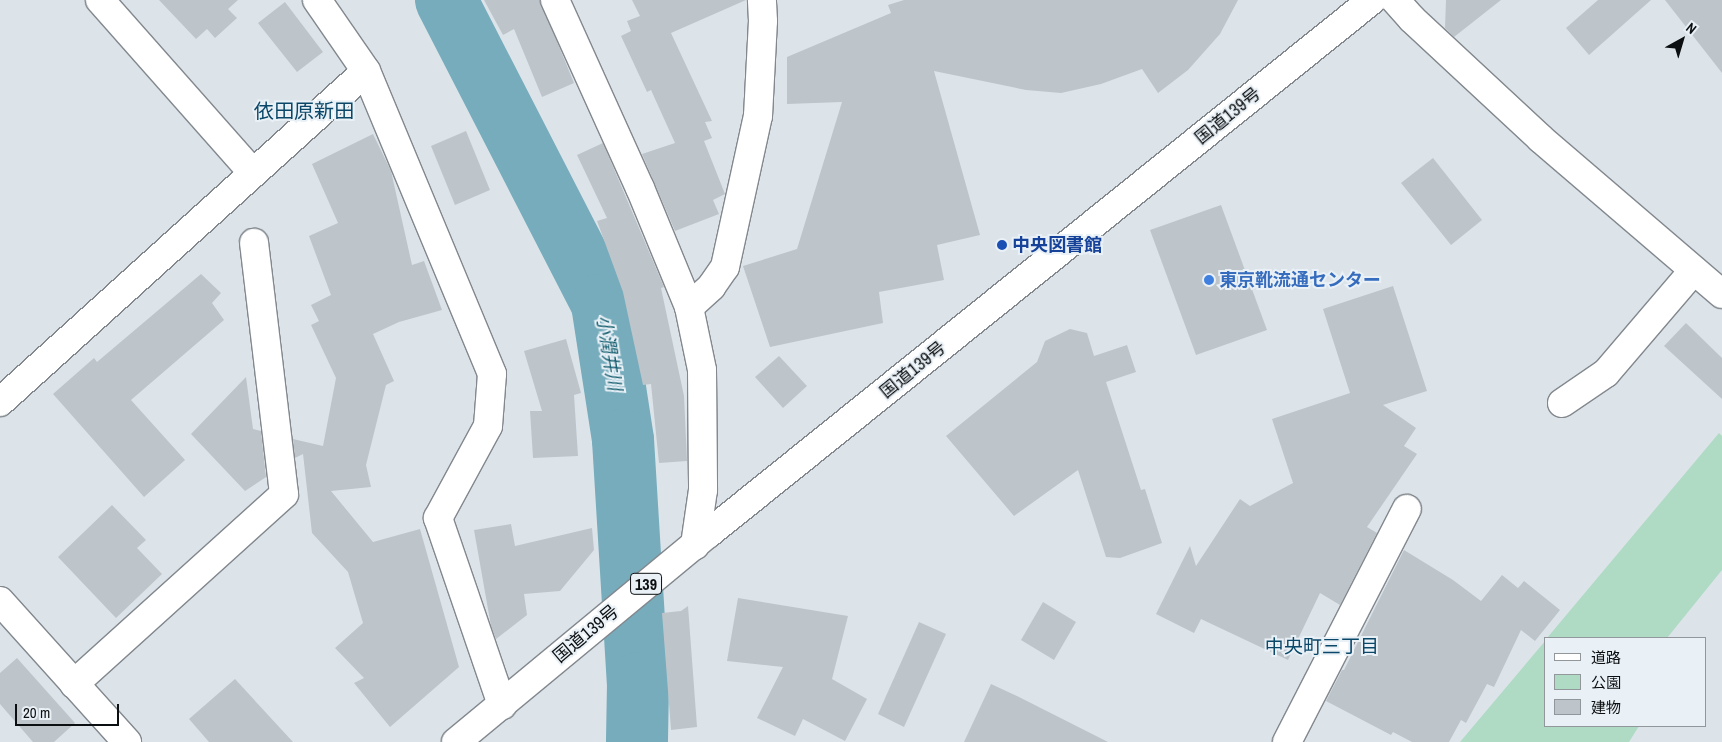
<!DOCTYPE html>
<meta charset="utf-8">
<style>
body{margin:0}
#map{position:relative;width:1722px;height:742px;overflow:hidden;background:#dce4ea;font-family:"Archivo Narrow","Noto Sans JP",sans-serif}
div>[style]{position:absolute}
.green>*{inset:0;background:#afdac3}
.river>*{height:62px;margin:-31px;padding:0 31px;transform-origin:31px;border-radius:31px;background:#76acbc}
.building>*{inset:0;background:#bdc5cb}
.roads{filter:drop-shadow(1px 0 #82888e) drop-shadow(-1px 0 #82888e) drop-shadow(0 1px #82888e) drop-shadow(0 -1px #82888e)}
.minor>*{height:28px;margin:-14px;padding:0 14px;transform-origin:14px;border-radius:14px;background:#fff}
.highway>*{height:28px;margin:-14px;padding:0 14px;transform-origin:14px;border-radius:14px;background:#fff}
.dots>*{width:14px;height:14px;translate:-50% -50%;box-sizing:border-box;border:2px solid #e9f1f7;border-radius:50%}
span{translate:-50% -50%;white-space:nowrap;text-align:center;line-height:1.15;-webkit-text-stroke:4px #e9f1f7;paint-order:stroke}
.shield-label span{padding:1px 4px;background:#e9f1f7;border:1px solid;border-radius:4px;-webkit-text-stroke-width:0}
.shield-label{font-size:16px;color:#0c0f11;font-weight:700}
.street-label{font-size:18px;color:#0c0f11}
.transit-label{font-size:18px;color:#164399;font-weight:700}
.left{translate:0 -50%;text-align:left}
.shop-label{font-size:18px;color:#366cbe;font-weight:700}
.water-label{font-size:19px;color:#155e6f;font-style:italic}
.neighbourhood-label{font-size:19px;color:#0a4768}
.quarter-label{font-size:20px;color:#0a4768}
.legend{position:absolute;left:1544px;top:637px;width:162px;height:90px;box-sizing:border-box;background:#e9f1f7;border:1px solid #91979b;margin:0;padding:6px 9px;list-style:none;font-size:15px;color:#0c0f11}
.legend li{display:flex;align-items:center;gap:10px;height:25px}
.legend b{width:25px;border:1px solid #91979b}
.north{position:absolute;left:1657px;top:15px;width:50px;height:50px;-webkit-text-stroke:4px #e9f1f7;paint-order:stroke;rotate:39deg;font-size:14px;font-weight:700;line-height:20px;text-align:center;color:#0c0f11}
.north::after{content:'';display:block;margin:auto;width:18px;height:22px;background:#0c0f11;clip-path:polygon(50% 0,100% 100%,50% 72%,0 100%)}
.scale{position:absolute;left:15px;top:704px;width:104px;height:22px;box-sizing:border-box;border:2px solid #0c0f11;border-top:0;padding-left:6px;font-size:15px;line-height:18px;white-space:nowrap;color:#0c0f11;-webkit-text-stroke:4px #e9f1f7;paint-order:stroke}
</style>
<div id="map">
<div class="green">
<div style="clip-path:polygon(1719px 433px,1722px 436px,1722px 570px,1667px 638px,1547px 638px)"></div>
<div style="clip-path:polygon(1546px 640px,1546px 726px,1639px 726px,1629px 742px,1460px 742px)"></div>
</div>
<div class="river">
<div style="left:446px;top:0;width:342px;rotate:62.8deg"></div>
<div style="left:602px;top:304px;width:138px;rotate:81.2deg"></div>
<div style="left:623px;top:440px;width:243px;rotate:86.5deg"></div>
<div style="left:638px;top:683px;width:59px;rotate:91deg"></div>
</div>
<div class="building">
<div style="clip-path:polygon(159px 0,238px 0,228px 9px,237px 18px,215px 38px,207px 29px,196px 39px)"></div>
<div style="clip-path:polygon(484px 0,540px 0,574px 83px,542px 97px,514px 29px,503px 35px)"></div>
<div style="clip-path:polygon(632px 0,746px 0,671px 33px,712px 121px,705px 122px,712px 138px,704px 141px,725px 194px,713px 200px,719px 214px,675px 231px,642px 154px,675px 143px,651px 90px,647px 92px,621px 36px,631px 31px,627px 21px,640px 16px)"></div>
<div style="clip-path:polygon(904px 0,1238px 0,1220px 34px,1188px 70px,1158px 93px,1142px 69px,1101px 84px,1061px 93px,1026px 90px,934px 71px,980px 235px,937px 245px,944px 280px,879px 292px,883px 323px,770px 347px,743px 266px,797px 249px,842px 102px,787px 104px,787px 57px,891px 13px,888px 5px)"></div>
<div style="clip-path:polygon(1446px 0,1501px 0,1454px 37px,1445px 28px)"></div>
<div style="clip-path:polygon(1598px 0,1651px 0,1589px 55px,1566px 28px)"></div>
<div style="clip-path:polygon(1665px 0,1722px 0,1722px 73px)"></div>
<div style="clip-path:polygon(285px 2px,323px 52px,297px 72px,258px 23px)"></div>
<div style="clip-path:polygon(466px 131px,490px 190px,455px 205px,431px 146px)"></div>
<div style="clip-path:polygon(373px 134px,391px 171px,412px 265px,424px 261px,442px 310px,399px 322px,373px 334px,394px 381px,386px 385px,366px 465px,371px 487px,331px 491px,373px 542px,420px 529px,459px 667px,390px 727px,354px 683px,364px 678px,335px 648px,363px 623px,348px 572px,312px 533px,303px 454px,295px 458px,293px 439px,323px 446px,336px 378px,311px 325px,319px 321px,311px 305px,331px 295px,309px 236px,338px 223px,312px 164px)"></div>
<div style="clip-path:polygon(603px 143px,664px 287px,661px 288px,684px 396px,687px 461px,659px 463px,651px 384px,643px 385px,623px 292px,597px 221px,607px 218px,577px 155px)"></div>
<div style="clip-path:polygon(1433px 158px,1482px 220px,1451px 245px,1401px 183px)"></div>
<div style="clip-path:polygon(1221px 205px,1267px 330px,1196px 355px,1150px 230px)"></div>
<div style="clip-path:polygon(201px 274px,221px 293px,212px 303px,224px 320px,131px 400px,185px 460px,144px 497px,53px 394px,94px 358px,97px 362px)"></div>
<div style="clip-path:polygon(1393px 286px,1427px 391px,1383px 405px,1416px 428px,1404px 446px,1417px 454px,1367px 527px,1377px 533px,1340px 605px,1320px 593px,1288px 660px,1201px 619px,1194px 633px,1156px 614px,1190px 546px,1196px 566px,1240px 499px,1250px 506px,1293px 483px,1272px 419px,1350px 393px,1323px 309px)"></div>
<div style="clip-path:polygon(1686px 323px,1722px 358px,1722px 399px,1664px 346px)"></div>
<div style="clip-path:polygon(1070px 329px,1087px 333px,1094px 356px,1127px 345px,1136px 372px,1106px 382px,1141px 490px,1145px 489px,1162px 543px,1120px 558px,1106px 557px,1078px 470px,1014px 516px,946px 436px,1037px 362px,1045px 341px)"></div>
<div style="clip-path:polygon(566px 339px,581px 393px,574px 395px,578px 456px,533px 458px,530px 411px,542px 411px,524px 351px)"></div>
<div style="clip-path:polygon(779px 356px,807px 386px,783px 408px,755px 377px)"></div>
<div style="clip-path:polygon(246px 377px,253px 429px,261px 431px,266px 477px,245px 491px,191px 434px)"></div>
<div style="clip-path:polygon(112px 505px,146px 540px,137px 548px,162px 574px,116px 618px,58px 557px)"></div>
<div style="clip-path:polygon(511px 524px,515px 546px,592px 528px,594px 550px,560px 591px,524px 594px,527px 615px,496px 639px,491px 626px,474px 530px)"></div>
<div style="clip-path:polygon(1404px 550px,1453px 580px,1481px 601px,1502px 575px,1518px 588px,1524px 581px,1560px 610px,1535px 641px,1521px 630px,1494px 687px,1487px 684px,1466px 723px,1461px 720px,1449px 742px,1412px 742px,1393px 732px,1391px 735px,1326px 701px,1342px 670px,1344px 670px)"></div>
<div style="clip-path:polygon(738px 598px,848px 616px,832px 679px,867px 699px,845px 741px,803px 719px,795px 736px,757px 718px,783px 667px,727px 661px)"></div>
<div style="clip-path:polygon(1043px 602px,1076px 622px,1054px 660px,1021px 640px)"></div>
<div style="clip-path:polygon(688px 606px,697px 727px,671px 730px,662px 613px,681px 611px)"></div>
<div style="clip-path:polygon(919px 622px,946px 634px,904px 727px,878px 714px)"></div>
<div style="clip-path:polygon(17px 658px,75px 723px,54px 742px,33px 742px,0 704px,0 673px)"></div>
<div style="clip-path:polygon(235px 679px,293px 742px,209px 742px,189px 719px)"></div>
<div style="clip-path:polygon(991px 684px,1019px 697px,1108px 742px,964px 742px)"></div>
</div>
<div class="roads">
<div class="minor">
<div style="left:100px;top:0;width:231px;rotate:48.5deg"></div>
<div style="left:317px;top:0;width:86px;rotate:55.4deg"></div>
<div style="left:366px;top:71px;width:328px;rotate:67.4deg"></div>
<div style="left:492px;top:374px;width:52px;rotate:94.4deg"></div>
<div style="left:488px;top:426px;width:105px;rotate:118.5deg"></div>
<div style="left:438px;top:518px;width:198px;rotate:71.1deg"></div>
<div style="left:555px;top:0;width:206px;rotate:65.7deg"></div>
<div style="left:640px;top:188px;width:129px;rotate:67.6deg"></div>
<div style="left:689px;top:307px;width:64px;rotate:78.3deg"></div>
<div style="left:702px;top:370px;width:120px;rotate:89.5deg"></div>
<div style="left:703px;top:490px;width:56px;rotate:98.3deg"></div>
<div style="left:1395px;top:0;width:25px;rotate:48deg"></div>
<div style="left:1412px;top:19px;width:176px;rotate:42.9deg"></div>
<div style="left:1541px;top:139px;width:238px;rotate:40.6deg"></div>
<div style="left:689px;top:307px;width:30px;rotate:-42deg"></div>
<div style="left:711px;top:287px;width:24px;rotate:-55deg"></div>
<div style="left:725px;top:267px;width:155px;rotate:-77.7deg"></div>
<div style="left:758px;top:116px;width:95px;rotate:-87deg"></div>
<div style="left:763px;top:21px;width:21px;rotate:-93deg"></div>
<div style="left:0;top:402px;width:493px;rotate:-42.1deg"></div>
<div style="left:1562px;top:403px;width:53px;rotate:-34.3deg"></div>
<div style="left:1606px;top:373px;width:135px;rotate:-49.5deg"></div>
<div style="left:0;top:601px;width:190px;rotate:48deg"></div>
<div style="left:74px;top:684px;width:283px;rotate:-42.1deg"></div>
<div style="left:284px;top:494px;width:253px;rotate:-96.8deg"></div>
<div style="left:1287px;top:742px;width:262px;rotate:-62.8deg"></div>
</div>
<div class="highway">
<div style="left:456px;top:742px;width:328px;rotate:-39.6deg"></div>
<div style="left:709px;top:533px;width:851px;rotate:-38.8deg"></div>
</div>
</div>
<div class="dots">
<div style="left:1002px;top:245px;background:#1a4fb4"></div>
<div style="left:1209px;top:280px;background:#3f7fe0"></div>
</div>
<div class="shield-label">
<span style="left:646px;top:584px">139</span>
</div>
<div class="street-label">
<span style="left:1228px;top:116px;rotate:-39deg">国道139号</span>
<span style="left:913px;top:370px;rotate:-39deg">国道139号</span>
<span style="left:586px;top:634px;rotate:-40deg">国道139号</span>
</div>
<div class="transit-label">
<span class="left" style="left:1012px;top:245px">中央図書館</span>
</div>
<div class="shop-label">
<span class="left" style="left:1219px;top:280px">東京靴流通センター</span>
</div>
<div class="water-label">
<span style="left:609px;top:353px;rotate:81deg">小潤井川</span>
</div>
<div class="neighbourhood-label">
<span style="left:1322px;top:647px">中央町三丁目</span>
</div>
<div class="quarter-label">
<span style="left:304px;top:110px">依田原新田</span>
</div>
<ul class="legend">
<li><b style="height:6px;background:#fff"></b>道路</li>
<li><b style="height:14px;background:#afdac3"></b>公園</li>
<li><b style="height:14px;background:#bdc5cb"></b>建物</li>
</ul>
<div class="north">N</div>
<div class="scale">20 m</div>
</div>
